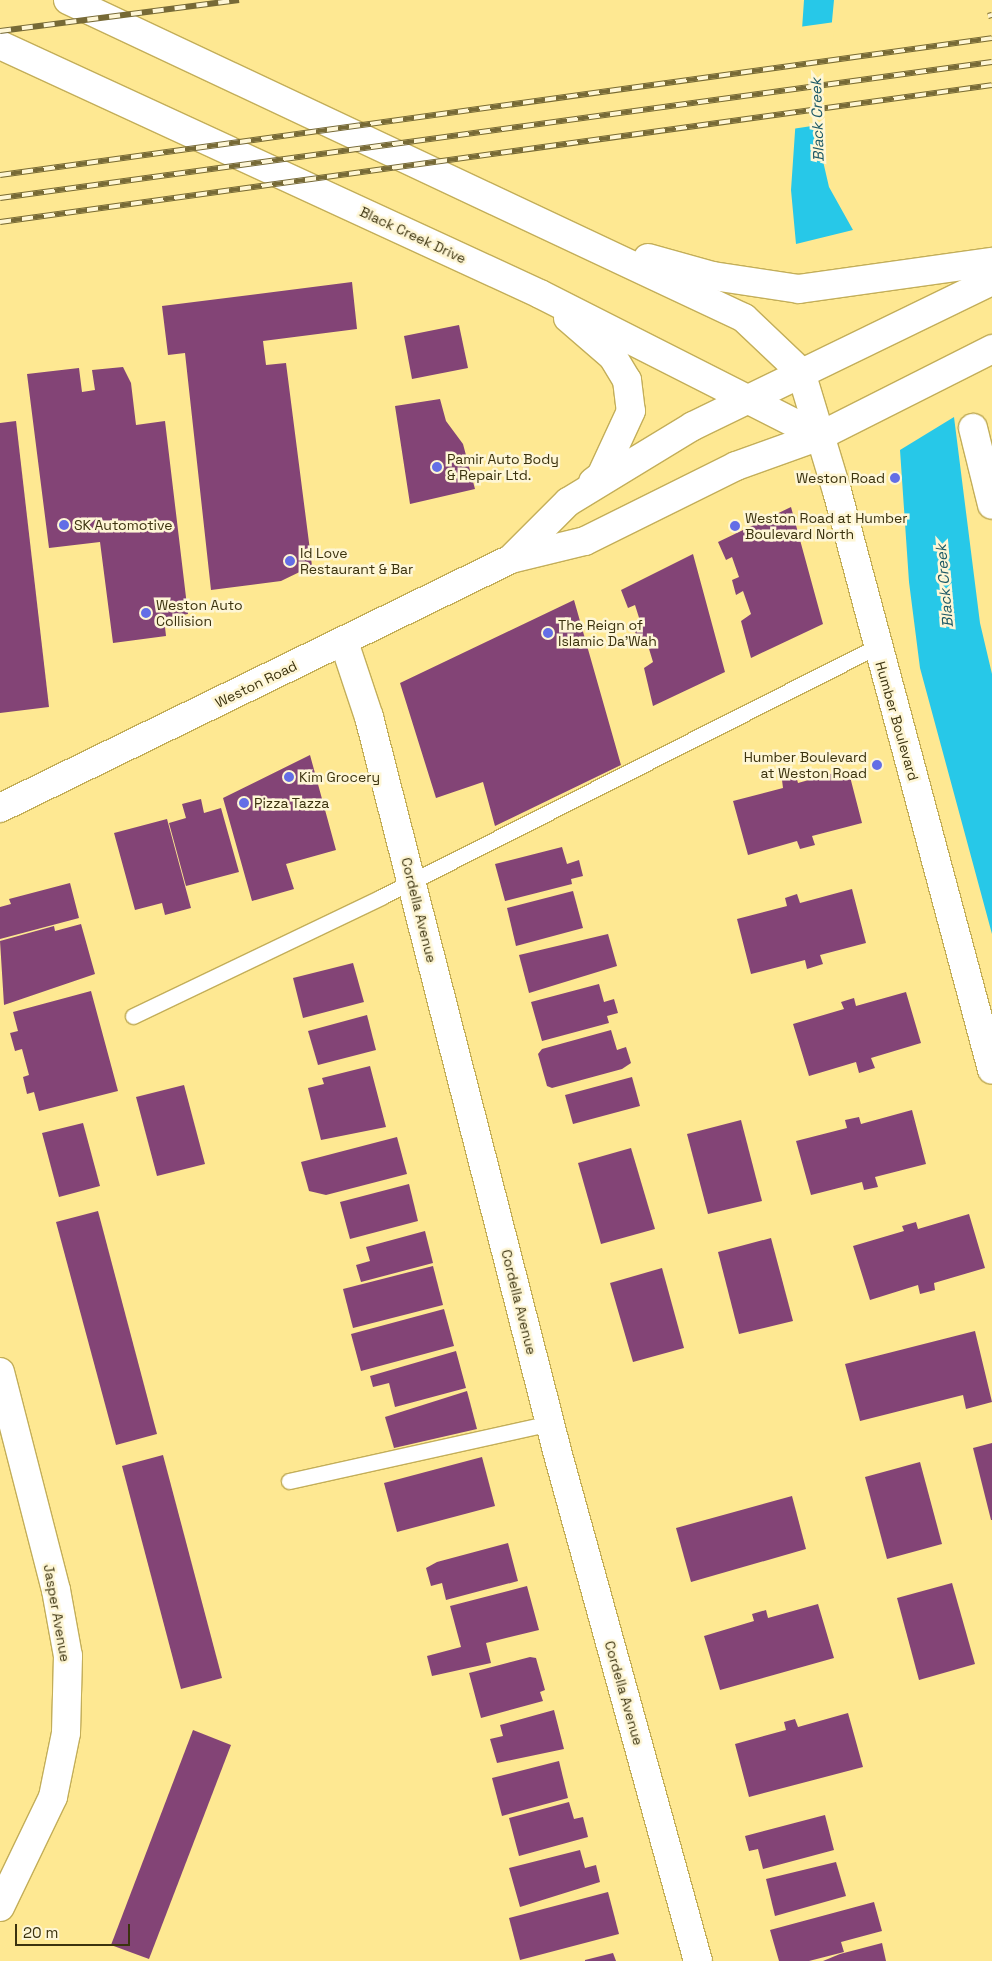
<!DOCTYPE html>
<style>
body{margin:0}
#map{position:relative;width:992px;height:1961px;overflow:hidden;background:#fee892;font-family:"Space Grotesk",sans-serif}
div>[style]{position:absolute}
.water>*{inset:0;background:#27c8e8}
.pier>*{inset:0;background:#fee892}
.building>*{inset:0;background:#834476}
.roads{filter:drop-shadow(1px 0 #c3ae59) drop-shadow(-1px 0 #c3ae59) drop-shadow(0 1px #c3ae59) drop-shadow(0 -1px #c3ae59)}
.lane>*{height:15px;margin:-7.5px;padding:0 7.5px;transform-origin:7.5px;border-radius:7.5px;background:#fff}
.street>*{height:28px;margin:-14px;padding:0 14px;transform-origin:14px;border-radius:14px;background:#fff}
.secondary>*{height:28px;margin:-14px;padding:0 14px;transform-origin:14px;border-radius:14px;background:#fff}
.rail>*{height:5.5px;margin-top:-2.75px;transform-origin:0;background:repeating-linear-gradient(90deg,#fef6d5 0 11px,#776a36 0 22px);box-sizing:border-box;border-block:1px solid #776a36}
.dots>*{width:14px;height:14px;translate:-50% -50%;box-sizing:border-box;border:2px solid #fef6d5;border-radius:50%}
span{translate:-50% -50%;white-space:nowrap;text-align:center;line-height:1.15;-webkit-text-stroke:5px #fef6d5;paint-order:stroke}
.street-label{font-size:14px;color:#3b320e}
.poi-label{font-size:14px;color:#3b320e}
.left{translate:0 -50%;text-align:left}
.right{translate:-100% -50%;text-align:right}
.water-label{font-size:15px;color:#1d5966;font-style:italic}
.scale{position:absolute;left:15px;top:1924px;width:115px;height:22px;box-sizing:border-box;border:2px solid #3b320e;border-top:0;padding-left:6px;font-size:15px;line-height:18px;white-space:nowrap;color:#3b320e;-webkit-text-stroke:4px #fef6d5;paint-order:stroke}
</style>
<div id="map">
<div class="water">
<div style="clip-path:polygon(804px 0,834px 0,820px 148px,829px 187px,853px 230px,796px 244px,791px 190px)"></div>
<div style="clip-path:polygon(954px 417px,980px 623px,992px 674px,992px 934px,920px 668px,909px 582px,900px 450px)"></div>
</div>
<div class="pier">
<div style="clip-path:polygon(835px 22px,825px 124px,792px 129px,799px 27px)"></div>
</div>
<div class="building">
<div style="clip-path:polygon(352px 282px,357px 329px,263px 341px,266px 365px,286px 363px,312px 566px,281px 581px,211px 590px,185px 353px,168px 355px,162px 306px)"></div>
<div style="clip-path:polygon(459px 325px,468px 368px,412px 379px,404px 336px)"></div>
<div style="clip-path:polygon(123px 367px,131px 383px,136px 425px,165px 421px,188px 614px,164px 618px,166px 636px,113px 643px,100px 542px,49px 548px,27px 374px,79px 368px,82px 392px,95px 390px,92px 370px)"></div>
<div style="clip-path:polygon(440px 399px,446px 421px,463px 444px,475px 489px,410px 504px,395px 406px)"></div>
<div style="clip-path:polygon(16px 421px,49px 707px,0 713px,0 423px)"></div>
<div style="clip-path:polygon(791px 507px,823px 624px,751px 658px,741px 621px,751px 614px,743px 591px,736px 595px,732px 580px,739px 577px,732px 557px,726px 560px,718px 542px)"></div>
<div style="clip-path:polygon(693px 554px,725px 672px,653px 706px,644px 668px,653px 662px,646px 639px,638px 643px,634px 627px,641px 624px,635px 605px,628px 608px,621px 590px)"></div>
<div style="clip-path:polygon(574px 600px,621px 765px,495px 826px,483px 782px,436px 798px,400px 683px)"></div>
<div style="clip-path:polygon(310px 755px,336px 850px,286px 864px,294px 889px,252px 901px,223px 798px)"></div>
<div style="clip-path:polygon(848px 769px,862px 823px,812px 836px,815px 845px,800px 849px,797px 841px,748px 855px,733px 801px,783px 788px,782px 780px,796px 776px,798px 783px)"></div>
<div style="clip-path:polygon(201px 799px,204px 813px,221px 808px,239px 872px,186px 886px,169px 823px,186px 818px,182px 804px)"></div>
<div style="clip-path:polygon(167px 819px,191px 908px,165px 915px,162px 903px,135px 910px,114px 833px)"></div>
<div style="clip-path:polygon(562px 847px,567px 864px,579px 860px,583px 876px,571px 879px,572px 884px,505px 901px,495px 864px)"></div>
<div style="clip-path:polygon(70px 883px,79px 918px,0 939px,0 907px,11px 904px,9px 899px)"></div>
<div style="clip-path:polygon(852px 889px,866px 943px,820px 955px,823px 964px,807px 969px,805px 960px,751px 974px,737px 919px,787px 906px,785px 898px,797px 894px,800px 903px)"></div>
<div style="clip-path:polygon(573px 891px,583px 928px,516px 946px,507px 908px)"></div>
<div style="clip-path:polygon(81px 924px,95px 974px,4px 1005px,0 941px,54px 926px,55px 931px)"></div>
<div style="clip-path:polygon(608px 934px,617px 966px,529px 993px,519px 955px)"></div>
<div style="clip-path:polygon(353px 963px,364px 1002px,303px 1018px,293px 978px)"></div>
<div style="clip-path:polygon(599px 984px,604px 1002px,614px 999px,618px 1013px,607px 1016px,609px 1023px,542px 1041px,531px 1002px)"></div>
<div style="clip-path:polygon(91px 991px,118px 1091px,39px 1111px,34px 1092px,27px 1094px,23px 1077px,29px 1075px,22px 1049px,15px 1051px,10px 1033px,18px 1031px,13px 1012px)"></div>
<div style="clip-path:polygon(906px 992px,921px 1043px,871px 1058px,875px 1068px,859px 1073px,856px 1062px,809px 1076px,793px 1024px,844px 1009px,841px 1002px,854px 998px,856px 1006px)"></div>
<div style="clip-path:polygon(367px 1015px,376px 1050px,318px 1065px,308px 1031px)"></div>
<div style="clip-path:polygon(611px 1030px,617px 1050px,626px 1047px,631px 1063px,622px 1069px,552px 1088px,547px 1086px,538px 1054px,542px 1049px)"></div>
<div style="clip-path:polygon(370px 1066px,386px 1127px,321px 1140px,308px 1088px,324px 1084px,322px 1078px)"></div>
<div style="clip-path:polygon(632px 1077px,640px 1106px,573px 1124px,565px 1095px)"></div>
<div style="clip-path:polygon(184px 1085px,205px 1164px,157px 1176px,136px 1097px)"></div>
<div style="clip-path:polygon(912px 1110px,926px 1164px,875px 1177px,878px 1187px,864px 1190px,862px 1182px,811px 1195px,796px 1141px,847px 1128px,845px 1120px,859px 1117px,861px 1124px)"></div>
<div style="clip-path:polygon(741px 1120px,762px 1201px,708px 1214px,687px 1134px)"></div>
<div style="clip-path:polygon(83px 1123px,100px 1186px,59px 1197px,42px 1133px)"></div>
<div style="clip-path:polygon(397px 1137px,407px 1174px,326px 1195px,309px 1191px,301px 1162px)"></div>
<div style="clip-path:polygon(631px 1148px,655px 1229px,601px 1244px,578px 1163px)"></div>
<div style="clip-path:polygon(409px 1184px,418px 1221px,350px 1239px,340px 1202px)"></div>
<div style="clip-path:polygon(98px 1211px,157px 1434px,116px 1445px,56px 1222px)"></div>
<div style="clip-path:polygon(969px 1214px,985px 1268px,934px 1283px,935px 1290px,920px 1294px,918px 1285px,870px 1300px,853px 1246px,904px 1231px,902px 1226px,916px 1222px,918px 1229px)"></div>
<div style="clip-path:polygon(425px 1231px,433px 1263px,361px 1282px,356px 1265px,370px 1261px,366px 1247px)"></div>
<div style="clip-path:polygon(771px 1238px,793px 1321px,739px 1334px,718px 1252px)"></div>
<div style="clip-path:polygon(433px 1266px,443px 1305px,353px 1328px,343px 1289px)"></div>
<div style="clip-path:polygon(662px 1268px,684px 1348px,633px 1362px,610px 1283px)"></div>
<div style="clip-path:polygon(444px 1309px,454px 1346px,361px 1371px,351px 1334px)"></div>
<div style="clip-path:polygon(975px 1331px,992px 1402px,966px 1409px,963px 1395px,860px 1421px,845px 1364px)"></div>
<div style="clip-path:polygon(456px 1351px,466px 1388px,395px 1407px,389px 1383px,373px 1387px,370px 1376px)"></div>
<div style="clip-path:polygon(467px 1391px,477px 1429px,394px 1448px,385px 1417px)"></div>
<div style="clip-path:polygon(992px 1443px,992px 1520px,991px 1520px,973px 1448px)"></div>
<div style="clip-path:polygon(163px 1455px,222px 1678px,181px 1689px,122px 1466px)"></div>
<div style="clip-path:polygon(482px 1457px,495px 1506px,397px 1532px,384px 1483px)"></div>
<div style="clip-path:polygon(920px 1462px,942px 1544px,887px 1559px,865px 1477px)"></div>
<div style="clip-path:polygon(792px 1496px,806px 1549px,691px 1582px,676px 1528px)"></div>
<div style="clip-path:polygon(508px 1543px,518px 1581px,446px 1600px,442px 1583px,431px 1586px,426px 1568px,437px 1562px)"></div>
<div style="clip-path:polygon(952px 1583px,975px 1664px,919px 1680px,897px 1598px)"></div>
<div style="clip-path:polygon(527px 1586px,539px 1630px,486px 1643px,491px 1663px,432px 1676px,427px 1656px,461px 1647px,450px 1606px)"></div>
<div style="clip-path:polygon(818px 1604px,834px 1658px,720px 1690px,704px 1636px,754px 1621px,752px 1614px,766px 1610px,768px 1618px)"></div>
<div style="clip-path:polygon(530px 1657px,536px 1658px,545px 1690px,540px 1692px,543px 1701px,481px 1718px,469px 1673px)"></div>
<div style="clip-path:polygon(554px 1710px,564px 1749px,497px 1763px,490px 1739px,503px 1736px,500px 1725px)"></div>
<div style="clip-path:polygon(848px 1713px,863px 1767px,749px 1797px,735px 1744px,786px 1730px,784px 1722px,795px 1719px,798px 1727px)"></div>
<div style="clip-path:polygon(193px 1730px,231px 1745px,149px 1959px,111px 1945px)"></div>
<div style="clip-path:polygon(559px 1761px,568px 1798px,502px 1816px,492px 1778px)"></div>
<div style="clip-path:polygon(569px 1802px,574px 1819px,583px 1817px,588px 1837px,519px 1856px,509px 1818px)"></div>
<div style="clip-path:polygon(825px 1815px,834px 1850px,763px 1869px,758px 1849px,749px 1851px,745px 1836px)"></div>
<div style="clip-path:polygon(580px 1850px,585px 1868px,596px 1865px,600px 1882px,520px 1907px,509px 1868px)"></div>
<div style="clip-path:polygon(836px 1862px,846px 1896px,775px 1916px,766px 1879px)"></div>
<div style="clip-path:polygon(608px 1892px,619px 1934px,520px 1960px,509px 1918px)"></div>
<div style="clip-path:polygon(874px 1902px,882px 1931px,841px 1942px,844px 1952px,809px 1961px,779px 1961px,770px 1930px)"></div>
<div style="clip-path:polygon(882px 1943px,886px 1961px,823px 1961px,840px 1954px)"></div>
<div style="clip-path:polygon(613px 1953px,616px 1961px,585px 1961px,585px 1960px)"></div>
</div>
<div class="roads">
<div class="lane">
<div style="left:133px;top:1016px;width:275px;rotate:-25.6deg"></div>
<div style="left:381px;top:897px;width:555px;rotate:-26.8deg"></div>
<div style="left:289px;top:1481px;width:267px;rotate:-12.5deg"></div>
</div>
<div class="street">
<div style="left:973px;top:428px;width:79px;rotate:76.1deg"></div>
<div style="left:344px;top:642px;width:79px;rotate:71.6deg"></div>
<div style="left:369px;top:717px;width:758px;rotate:75.63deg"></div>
<div style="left:557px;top:1451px;width:529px;rotate:74.55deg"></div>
<div style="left:0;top:1372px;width:225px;rotate:75.6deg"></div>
<div style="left:56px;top:1590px;width:67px;rotate:79.7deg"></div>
<div style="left:68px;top:1656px;width:77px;rotate:91.5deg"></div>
<div style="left:66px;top:1733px;width:65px;rotate:101.5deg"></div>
<div style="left:53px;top:1797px;width:122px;rotate:115.7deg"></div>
</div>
<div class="secondary">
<div style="left:68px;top:0;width:747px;rotate:25.19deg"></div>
<div style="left:744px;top:318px;width:79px;rotate:43.5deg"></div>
<div style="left:801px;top:372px;width:124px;rotate:73.2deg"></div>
<div style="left:837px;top:491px;width:599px;rotate:75.01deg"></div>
<div style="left:0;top:45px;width:595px;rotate:24.75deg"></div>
<div style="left:540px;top:294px;width:314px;rotate:26.9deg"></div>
<div style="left:648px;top:258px;width:67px;rotate:15.5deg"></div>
<div style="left:713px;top:276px;width:87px;rotate:8.6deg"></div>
<div style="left:799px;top:289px;width:195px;rotate:-8deg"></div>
<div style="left:568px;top:318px;width:60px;rotate:40.9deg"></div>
<div style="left:613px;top:357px;width:27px;rotate:59deg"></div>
<div style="left:627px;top:380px;width:31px;rotate:83deg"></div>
<div style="left:631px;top:411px;width:72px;rotate:114.8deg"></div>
<div style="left:601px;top:476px;width:10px;rotate:143deg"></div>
<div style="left:511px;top:559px;width:81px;rotate:-45deg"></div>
<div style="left:568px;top:502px;width:146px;rotate:-31.3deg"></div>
<div style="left:693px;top:426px;width:332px;rotate:-25.9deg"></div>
<div style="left:0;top:808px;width:568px;rotate:-25.98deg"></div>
<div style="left:511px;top:559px;width:76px;rotate:-13.7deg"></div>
<div style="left:585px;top:541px;width:169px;rotate:-26.4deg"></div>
<div style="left:736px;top:466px;width:89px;rotate:-19.7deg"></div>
<div style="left:820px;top:436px;width:193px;rotate:-26.8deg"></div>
</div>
</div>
<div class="rail">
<div style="left:988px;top:16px;width:4px;rotate:-14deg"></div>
<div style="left:0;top:31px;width:241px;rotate:-7.4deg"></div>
<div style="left:0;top:175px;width:1001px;rotate:-7.86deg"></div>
<div style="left:0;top:198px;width:1001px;rotate:-7.81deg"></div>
<div style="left:0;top:222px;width:1001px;rotate:-7.86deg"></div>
</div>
<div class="dots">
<div style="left:437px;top:467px;background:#636ee6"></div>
<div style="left:895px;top:478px;background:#636ee6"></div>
<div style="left:64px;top:525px;background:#636ee6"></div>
<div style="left:735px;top:526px;background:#636ee6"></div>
<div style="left:290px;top:561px;background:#636ee6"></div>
<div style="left:146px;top:613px;background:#636ee6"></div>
<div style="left:548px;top:633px;background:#636ee6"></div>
<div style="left:877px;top:765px;background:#636ee6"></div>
<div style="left:289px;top:777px;background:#636ee6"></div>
<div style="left:244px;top:803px;background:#636ee6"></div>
</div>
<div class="street-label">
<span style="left:413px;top:235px;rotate:25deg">Black Creek Drive</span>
<span style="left:256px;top:684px;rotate:-26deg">Weston Road</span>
<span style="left:897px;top:721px;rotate:74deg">Humber Boulevard</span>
<span style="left:419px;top:910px;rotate:76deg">Cordella Avenue</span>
<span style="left:519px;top:1302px;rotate:76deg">Cordella Avenue</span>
<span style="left:57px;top:1613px;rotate:80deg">Jasper Avenue</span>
<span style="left:624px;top:1693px;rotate:74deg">Cordella Avenue</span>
</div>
<div class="poi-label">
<span class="left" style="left:447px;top:467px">Pamir Auto Body<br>&amp; Repair Ltd.</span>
<span class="right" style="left:885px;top:478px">Weston Road</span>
<span class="left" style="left:745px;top:526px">Weston Road at Humber<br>Boulevard North</span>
<span class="left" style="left:74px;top:525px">SK Automotive</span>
<span class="left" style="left:300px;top:561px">Id Love<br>Restaurant &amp; Bar</span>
<span class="left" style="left:156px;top:613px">Weston Auto<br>Collision</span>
<span class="left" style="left:558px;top:633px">The Reign of<br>Islamic Da'Wah</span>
<span class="right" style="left:867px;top:765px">Humber Boulevard<br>at Weston Road</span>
<span class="left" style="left:299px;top:777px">Kim Grocery</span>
<span class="left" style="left:254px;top:803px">Pizza Tazza</span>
</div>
<div class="water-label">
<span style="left:817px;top:120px;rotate:-92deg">Black Creek</span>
<span style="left:944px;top:586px;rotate:-95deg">Black Creek</span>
</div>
<div class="scale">20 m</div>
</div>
